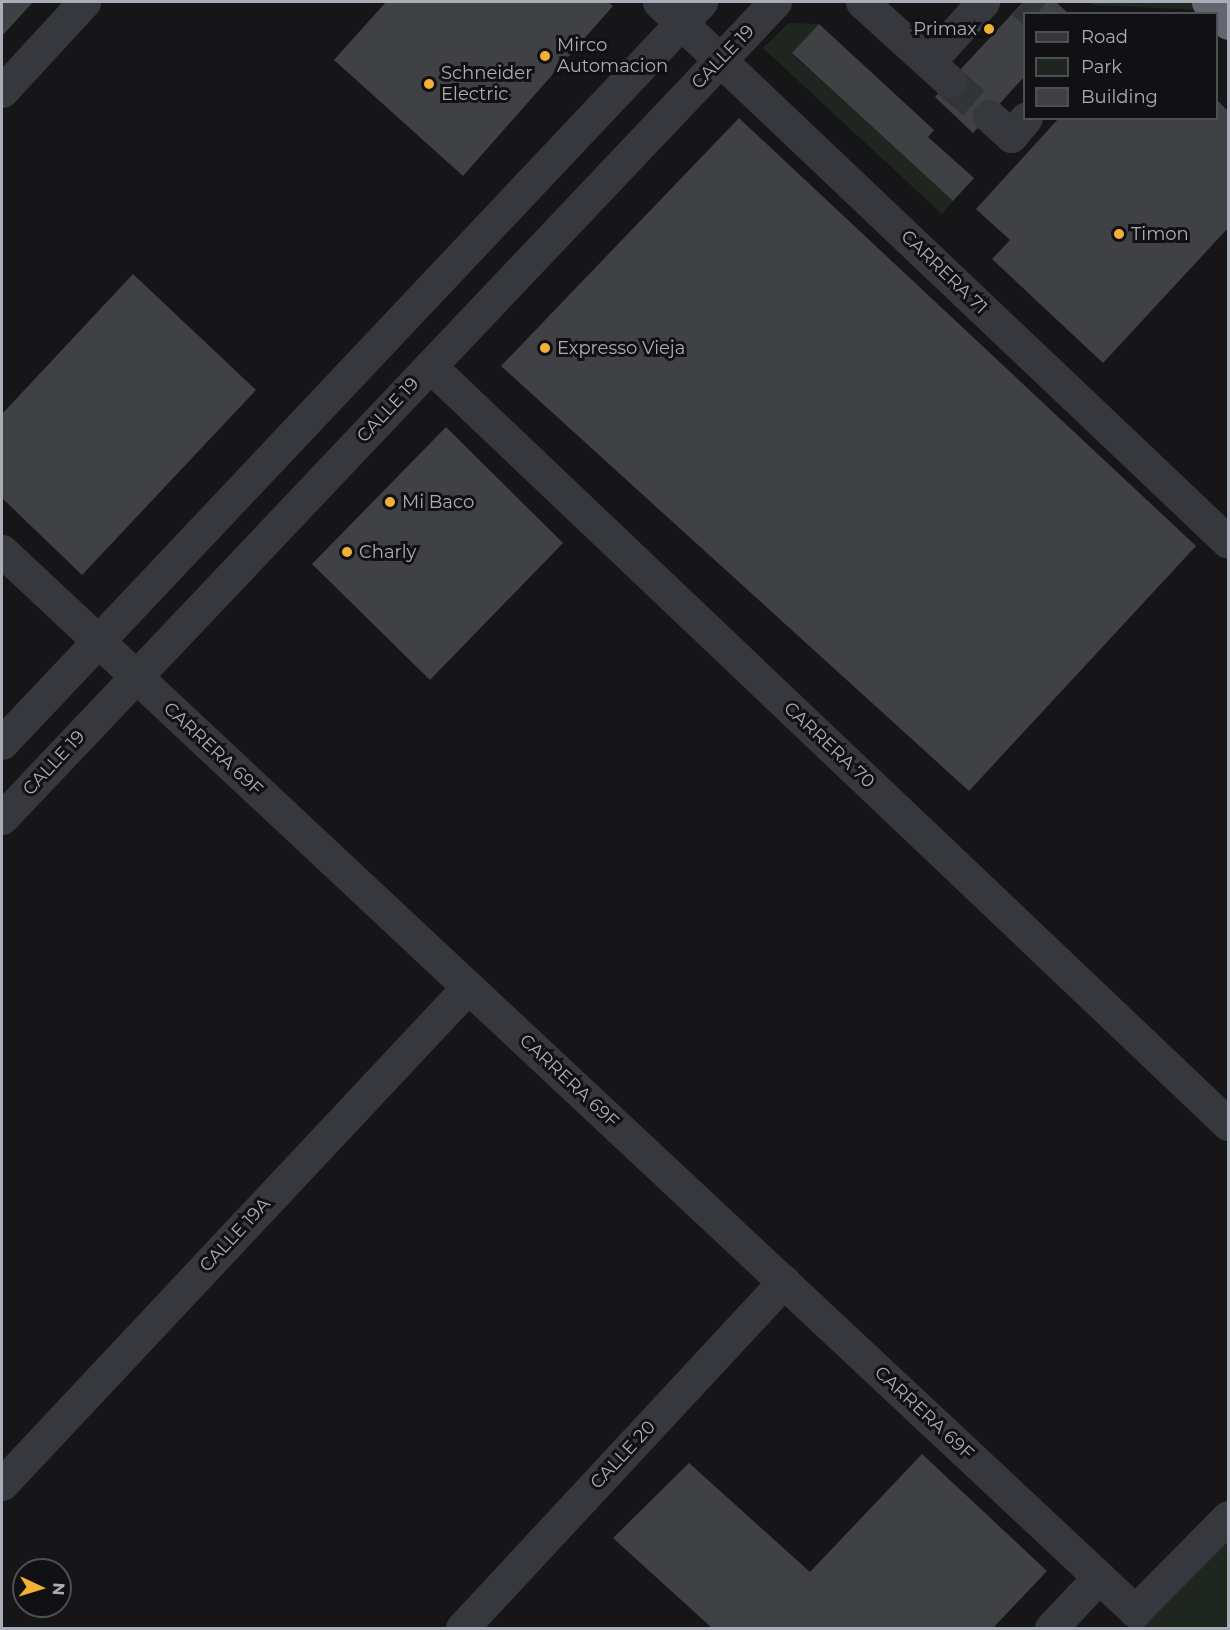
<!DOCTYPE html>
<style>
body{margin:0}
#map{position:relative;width:1230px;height:1630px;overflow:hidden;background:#161618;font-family:Montserrat,sans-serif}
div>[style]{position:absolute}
.green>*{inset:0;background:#1e261f}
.building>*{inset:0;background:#404145}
.minor-tunnel>*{height:33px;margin-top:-16.5px;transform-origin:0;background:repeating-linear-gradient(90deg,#333438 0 33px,transparent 0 49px)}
.minor>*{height:33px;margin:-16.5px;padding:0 16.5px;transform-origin:16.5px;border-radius:16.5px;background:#37383d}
.highway>*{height:33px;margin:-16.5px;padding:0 16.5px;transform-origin:16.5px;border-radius:16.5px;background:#63666e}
.dots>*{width:16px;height:16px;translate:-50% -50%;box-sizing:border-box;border:3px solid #111113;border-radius:50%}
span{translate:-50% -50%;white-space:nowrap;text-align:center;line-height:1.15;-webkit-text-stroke:6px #111113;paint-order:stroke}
.poi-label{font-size:18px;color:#a8adb8}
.right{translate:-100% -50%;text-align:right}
.left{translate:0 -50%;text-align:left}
.street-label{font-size:18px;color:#a8adb8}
.frame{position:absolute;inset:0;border:3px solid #a8adb8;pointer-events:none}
.legend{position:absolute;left:1023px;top:12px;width:195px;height:108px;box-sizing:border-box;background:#111113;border:2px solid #4d4f55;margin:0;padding:8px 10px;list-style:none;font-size:18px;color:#a8adb8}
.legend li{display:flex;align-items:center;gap:12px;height:30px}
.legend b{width:30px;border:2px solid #4d4f55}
.north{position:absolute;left:12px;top:1558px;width:60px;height:60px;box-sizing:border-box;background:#111113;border:2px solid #4d4f55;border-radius:50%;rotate:94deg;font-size:16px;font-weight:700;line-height:24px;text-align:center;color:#a8adb8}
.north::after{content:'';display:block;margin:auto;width:21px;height:27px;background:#f2b134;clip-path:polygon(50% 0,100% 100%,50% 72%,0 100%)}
</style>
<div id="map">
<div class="green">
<div style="clip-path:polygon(1089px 2px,1192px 2px,1200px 10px,1092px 5px)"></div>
<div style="clip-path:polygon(789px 23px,819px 24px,792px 54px,953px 201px,942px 214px,763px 48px)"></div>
<div style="clip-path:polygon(1228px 1538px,1228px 1628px,1139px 1628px)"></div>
</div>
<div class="building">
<div style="clip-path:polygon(2px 2px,33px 2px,2px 36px)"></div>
<div style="clip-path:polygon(386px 2px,608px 2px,613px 6px,463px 176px,334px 60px)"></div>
<div style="clip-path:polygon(1023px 2px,1056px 2px,1069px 14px,1024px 14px,1024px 77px,973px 133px,935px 97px)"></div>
<div style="clip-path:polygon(819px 24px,934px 130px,928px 137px,974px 178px,953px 201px,792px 53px)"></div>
<div style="clip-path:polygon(1216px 99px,1228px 111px,1228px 228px,1103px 363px,992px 259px,1010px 240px,976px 209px,1059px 118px,1216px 118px)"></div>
<div style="clip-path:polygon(739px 118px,1196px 546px,969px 791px,501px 366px)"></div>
<div style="clip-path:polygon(133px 274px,256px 390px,82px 575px,2px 498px,2px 414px)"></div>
<div style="clip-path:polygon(446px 427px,563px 543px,430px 680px,312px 564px)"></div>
<div style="clip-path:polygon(922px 1454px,1047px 1571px,993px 1628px,712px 1628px,613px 1538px,689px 1463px,810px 1572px)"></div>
</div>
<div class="minor-tunnel">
<div style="left:1023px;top:2px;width:18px;rotate:41deg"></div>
<div style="left:949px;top:81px;width:53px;rotate:41.2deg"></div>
</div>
<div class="minor">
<div style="left:659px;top:2px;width:784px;rotate:43.5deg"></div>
<div style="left:862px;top:2px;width:118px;rotate:42.2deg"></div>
<div style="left:929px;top:62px;width:81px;rotate:-48deg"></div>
<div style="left:2px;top:91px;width:121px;rotate:-47.3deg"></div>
<div style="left:989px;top:116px;width:30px;rotate:42deg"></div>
<div style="left:1011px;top:136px;width:23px;rotate:-50deg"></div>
<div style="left:430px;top:366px;width:1101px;rotate:43.53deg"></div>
<div style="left:2px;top:551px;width:1552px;rotate:43.09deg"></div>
<div style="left:1135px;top:1611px;width:132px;rotate:-45.3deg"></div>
<div style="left:2px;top:743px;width:1019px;rotate:-46.67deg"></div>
<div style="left:2px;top:818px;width:1124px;rotate:-46.55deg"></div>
<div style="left:2px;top:1484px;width:681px;rotate:-46.84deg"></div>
<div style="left:462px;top:1628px;width:473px;rotate:-47.1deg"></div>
<div style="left:1051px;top:1628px;width:70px;rotate:-46.7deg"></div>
</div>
<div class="highway">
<div style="left:1208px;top:2px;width:29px;rotate:46deg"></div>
</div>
<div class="dots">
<div style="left:989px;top:29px;background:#f2b134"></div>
<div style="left:545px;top:56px;background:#f2b134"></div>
<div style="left:429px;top:84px;background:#f2b134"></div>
<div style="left:1119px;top:234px;background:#f2b134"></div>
<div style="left:545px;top:348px;background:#f2b134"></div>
<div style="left:390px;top:502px;background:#f2b134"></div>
<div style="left:347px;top:552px;background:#f2b134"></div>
</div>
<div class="poi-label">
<span class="right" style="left:977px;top:29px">Primax</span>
<span class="left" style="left:557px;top:56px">Mirco<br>Automacion</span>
<span class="left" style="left:441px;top:84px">Schneider<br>Electric</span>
<span class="left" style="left:1131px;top:234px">Timon</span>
<span class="left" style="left:557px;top:348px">Expresso Vieja</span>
<span class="left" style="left:402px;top:502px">Mi Baco</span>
<span class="left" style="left:359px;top:552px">Charly</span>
</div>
<div class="street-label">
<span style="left:723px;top:57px;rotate:-46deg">CALLE 19</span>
<span style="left:944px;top:272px;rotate:44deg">CARRERA 71</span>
<span style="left:388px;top:410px;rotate:-47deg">CALLE 19</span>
<span style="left:829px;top:745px;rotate:43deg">CARRERA 70</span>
<span style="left:213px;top:749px;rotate:43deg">CARRERA 69F</span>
<span style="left:54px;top:763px;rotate:-47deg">CALLE 19</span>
<span style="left:569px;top:1081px;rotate:43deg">CARRERA 69F</span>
<span style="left:235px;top:1235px;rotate:-47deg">CALLE 19A</span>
<span style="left:924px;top:1413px;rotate:43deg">CARRERA 69F</span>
<span style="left:623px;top:1455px;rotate:-47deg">CALLE 20</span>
</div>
<div class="frame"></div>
<ul class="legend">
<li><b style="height:8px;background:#37383d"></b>Road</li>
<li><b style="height:16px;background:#1e261f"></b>Park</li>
<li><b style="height:16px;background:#404145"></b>Building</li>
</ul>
<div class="north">N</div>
</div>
